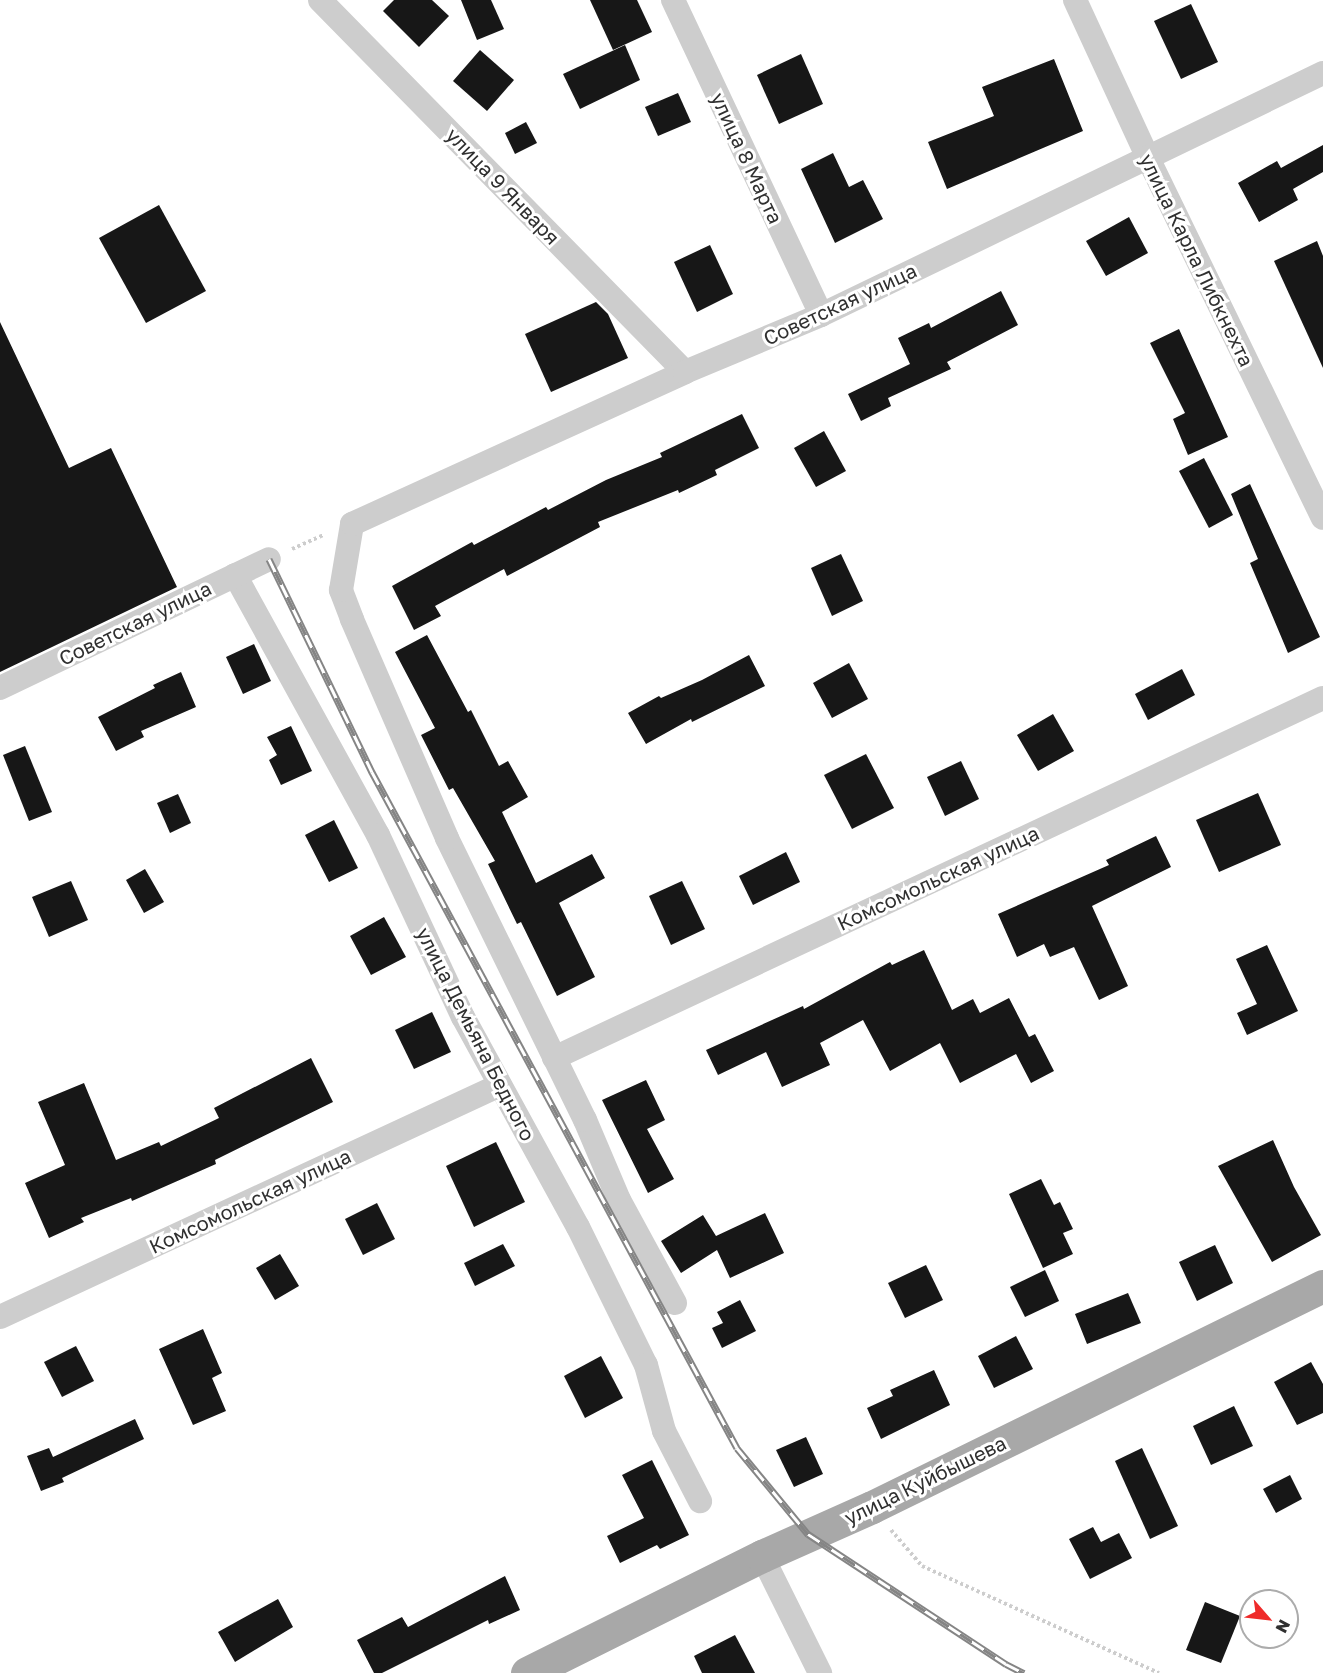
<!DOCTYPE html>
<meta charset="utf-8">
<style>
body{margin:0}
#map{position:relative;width:1323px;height:1673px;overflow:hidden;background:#fff;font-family:"Golos Text",sans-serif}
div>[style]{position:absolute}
.building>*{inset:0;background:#171717}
.path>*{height:4px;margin-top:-2px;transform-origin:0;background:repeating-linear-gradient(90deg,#cdcdcd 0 3px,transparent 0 6px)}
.street>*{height:24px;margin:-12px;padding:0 12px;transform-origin:12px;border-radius:12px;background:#cdcdcd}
.primary>*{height:33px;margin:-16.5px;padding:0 16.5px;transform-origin:16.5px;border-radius:16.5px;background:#a8a8a8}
.rail>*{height:7px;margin-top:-3.5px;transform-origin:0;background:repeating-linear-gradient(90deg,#fff 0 14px,#858585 0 28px);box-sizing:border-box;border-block:2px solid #858585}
span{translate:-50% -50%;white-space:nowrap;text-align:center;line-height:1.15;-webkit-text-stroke:6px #fff;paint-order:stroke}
.street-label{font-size:20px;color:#303030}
.north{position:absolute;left:1239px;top:1589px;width:60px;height:60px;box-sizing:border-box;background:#fff;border:2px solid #acacac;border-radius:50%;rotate:118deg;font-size:16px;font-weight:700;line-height:24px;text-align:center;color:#303030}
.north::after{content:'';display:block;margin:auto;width:21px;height:27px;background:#ef2b2a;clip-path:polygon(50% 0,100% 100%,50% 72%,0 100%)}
</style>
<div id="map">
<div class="building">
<div style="clip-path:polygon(394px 0,432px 0,449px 16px,419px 47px,383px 11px)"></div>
<div style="clip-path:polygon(461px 0,491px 0,504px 29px,477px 40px)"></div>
<div style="clip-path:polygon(590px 0,637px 0,652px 32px,613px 50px)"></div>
<div style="clip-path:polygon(1191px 4px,1218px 62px,1181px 79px,1154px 21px)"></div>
<div style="clip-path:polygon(625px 45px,640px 80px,580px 109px,563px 74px)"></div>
<div style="clip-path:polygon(480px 50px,514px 80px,487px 111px,453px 81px)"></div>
<div style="clip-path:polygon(801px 54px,823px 104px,779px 124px,757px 75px)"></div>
<div style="clip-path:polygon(1054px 59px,1083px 131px,947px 189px,928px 142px,994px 116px,982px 87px)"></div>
<div style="clip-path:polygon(678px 93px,691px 122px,658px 136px,645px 107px)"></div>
<div style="clip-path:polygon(526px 122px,537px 143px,515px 154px,505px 133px)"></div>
<div style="clip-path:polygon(1323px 145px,1323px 172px,1293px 189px,1298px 200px,1259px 222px,1238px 183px,1277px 161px,1281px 168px)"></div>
<div style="clip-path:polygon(833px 153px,849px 187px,863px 180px,883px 219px,835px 243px,801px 169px)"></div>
<div style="clip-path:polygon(159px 205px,206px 291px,146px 323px,99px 238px)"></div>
<div style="clip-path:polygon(1129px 217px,1148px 253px,1106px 276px,1086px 241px)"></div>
<div style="clip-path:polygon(1317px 241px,1323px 256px,1323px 368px,1274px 261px)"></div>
<div style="clip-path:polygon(710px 245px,733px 294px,697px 312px,674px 262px)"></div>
<div style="clip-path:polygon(1001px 291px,1018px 325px,947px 362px,951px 369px,888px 398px,891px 406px,861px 421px,848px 394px,910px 364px,898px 338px,929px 323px,931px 328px)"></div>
<div style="clip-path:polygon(596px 302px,608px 314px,628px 358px,551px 392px,525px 334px)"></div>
<div style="clip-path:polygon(0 322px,69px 468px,111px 448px,177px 587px,0 672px)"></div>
<div style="clip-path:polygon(1179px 329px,1228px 437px,1188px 455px,1173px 419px,1185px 413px,1150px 343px)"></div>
<div style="clip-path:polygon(742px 414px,759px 448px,715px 470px,717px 475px,679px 493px,678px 490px,598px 522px,600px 527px,507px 576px,504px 569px,435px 606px,441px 616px,414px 630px,392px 586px,472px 542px,474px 545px,546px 507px,548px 510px,606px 480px,662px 457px,660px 453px)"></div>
<div style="clip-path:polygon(824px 431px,846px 471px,816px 487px,794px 448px)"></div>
<div style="clip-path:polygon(1204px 458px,1233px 515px,1209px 528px,1179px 471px)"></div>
<div style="clip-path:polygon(1250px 484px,1320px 637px,1288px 653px,1250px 563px,1258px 559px,1231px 494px)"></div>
<div style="clip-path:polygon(841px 554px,863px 601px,832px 616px,811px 568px)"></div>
<div style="clip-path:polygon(427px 635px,468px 712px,471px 710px,499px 766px,508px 761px,528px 797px,502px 812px,536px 883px,592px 854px,605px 878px,559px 903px,595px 977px,557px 996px,521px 922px,517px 924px,488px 864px,495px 861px,453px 788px,449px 790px,421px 735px,435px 728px,395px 652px)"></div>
<div style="clip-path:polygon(254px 644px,271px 681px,243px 694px,226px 657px)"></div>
<div style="clip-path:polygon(749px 655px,765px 686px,692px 722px,691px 719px,646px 744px,628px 713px,659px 696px,661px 698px,702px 680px)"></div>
<div style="clip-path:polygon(849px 663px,868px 699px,832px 718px,813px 683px)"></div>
<div style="clip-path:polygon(1182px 669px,1195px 695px,1148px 720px,1135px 694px)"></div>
<div style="clip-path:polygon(181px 672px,196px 707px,141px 731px,144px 737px,116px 751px,98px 717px,155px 688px,153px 685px)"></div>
<div style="clip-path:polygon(1053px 714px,1074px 751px,1038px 771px,1017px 735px)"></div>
<div style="clip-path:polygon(291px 726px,312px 771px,281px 785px,269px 760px,277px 755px,267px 737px)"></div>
<div style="clip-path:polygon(25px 746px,52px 812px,29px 821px,3px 755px)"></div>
<div style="clip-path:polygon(866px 754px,894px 808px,852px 829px,824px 775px)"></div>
<div style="clip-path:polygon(961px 761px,979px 799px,945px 816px,927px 777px)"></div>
<div style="clip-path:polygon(1258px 793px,1281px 845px,1219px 872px,1196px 820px)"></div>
<div style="clip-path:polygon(178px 794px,191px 823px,170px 833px,157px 803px)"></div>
<div style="clip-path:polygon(334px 820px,358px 868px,329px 882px,305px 835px)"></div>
<div style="clip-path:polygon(1156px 836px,1171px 867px,1092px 906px,1128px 986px,1099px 1000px,1074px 947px,1050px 957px,1044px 944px,1017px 957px,998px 914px,1109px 865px,1106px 860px)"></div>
<div style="clip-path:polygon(786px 852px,800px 882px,753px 905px,739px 876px)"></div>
<div style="clip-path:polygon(145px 869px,164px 902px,144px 913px,126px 880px)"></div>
<div style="clip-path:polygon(71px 881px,88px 920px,49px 937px,32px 897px)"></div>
<div style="clip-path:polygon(682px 881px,705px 929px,671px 945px,649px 896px)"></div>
<div style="clip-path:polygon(384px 917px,406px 957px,371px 975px,350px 936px)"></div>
<div style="clip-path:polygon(1267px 945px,1298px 1011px,1247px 1035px,1237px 1013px,1257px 1004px,1236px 959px)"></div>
<div style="clip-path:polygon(924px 950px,952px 1010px,973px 999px,980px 1013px,1009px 998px,1029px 1037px,1035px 1034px,1054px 1071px,1031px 1083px,1016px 1054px,960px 1083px,940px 1043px,890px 1071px,863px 1020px,820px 1043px,830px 1065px,782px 1087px,766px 1052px,718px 1075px,706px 1050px,803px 1006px,804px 1009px,890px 962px,892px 965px)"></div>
<div style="clip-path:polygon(432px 1012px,451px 1052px,414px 1069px,395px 1030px)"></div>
<div style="clip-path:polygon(311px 1058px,333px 1102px,215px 1160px,216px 1164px,132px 1201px,131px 1198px,81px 1218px,84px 1222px,49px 1238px,25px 1183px,65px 1165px,38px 1102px,84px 1083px,116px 1160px,159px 1142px,161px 1146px,219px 1118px,214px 1108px)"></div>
<div style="clip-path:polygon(646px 1080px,665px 1120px,647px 1129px,674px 1179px,648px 1193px,602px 1100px)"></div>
<div style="clip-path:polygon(1273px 1140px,1294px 1187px,1321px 1235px,1272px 1262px,1218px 1166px)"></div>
<div style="clip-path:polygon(496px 1142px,525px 1202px,474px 1227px,446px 1166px)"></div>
<div style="clip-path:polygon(1041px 1179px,1054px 1205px,1060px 1202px,1073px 1229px,1063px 1233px,1073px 1254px,1043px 1268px,1009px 1194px)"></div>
<div style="clip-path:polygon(377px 1203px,395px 1239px,363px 1255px,345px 1219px)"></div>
<div style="clip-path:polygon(765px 1213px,784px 1253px,730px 1278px,717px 1250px,681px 1273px,661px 1241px,703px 1215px,716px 1236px)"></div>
<div style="clip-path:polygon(503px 1244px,515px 1266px,475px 1286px,464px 1263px)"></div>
<div style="clip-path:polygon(1215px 1245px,1233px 1283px,1197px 1301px,1179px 1262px)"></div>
<div style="clip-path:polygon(280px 1254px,299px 1286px,275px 1300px,256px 1268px)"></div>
<div style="clip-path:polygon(926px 1265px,943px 1300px,905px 1318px,888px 1283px)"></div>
<div style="clip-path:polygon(1045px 1270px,1059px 1301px,1025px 1317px,1010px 1287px)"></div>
<div style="clip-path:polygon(1128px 1293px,1141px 1323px,1087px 1344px,1075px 1314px)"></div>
<div style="clip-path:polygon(740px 1300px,756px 1331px,722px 1348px,712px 1328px,723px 1323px,717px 1312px)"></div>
<div style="clip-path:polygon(203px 1329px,222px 1373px,212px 1378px,226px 1411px,193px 1425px,159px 1349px)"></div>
<div style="clip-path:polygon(1016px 1336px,1033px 1369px,994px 1388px,978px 1356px)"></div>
<div style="clip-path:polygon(76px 1346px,94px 1381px,62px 1397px,44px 1362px)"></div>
<div style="clip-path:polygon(601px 1356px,623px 1398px,585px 1418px,564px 1376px)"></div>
<div style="clip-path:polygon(1311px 1362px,1323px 1384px,1323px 1413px,1297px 1425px,1274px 1382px)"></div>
<div style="clip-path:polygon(934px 1370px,950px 1405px,881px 1439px,867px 1408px,893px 1396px,890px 1390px)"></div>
<div style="clip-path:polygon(1234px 1406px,1253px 1446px,1211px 1465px,1193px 1426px)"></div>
<div style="clip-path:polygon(135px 1419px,144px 1439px,62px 1478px,64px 1482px,41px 1491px,27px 1456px,49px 1448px,53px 1457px)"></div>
<div style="clip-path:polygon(806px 1437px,823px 1474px,794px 1487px,776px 1450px)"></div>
<div style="clip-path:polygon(1142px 1448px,1178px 1526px,1150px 1539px,1115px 1461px)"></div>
<div style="clip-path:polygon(652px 1460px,689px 1535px,660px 1549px,657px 1545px,620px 1563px,607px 1536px,644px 1518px,622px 1475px)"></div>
<div style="clip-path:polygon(1290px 1475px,1302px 1499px,1276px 1513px,1263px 1489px)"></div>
<div style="clip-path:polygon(1093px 1527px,1101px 1542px,1119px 1533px,1132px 1558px,1090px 1579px,1069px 1539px)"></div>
<div style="clip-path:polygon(505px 1576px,520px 1610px,489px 1624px,488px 1620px,382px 1673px,374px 1673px,357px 1640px,402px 1617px,408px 1627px)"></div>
<div style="clip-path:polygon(278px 1599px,293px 1627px,235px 1662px,218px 1632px)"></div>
<div style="clip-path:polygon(1205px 1602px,1240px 1616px,1221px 1663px,1186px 1650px)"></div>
<div style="clip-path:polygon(735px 1635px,755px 1673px,702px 1673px,694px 1656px)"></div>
</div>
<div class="path">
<div style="left:292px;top:549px;width:35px;rotate:-24deg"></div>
<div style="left:891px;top:1530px;width:48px;rotate:49.3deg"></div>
<div style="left:922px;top:1566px;width:260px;rotate:24.3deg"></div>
</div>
<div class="street">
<div style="left:320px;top:0;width:521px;rotate:45.54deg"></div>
<div style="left:673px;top:0;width:348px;rotate:64.8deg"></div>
<div style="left:1075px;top:0;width:174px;rotate:65.2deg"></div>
<div style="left:1148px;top:158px;width:400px;rotate:64.1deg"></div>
<div style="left:235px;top:575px;width:297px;rotate:61.2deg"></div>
<div style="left:378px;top:835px;width:201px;rotate:65deg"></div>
<div style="left:463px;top:1017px;width:239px;rotate:61.3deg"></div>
<div style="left:578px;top:1227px;width:154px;rotate:63.8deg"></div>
<div style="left:646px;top:1365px;width:68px;rotate:74.7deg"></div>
<div style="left:664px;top:1431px;width:79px;rotate:62.8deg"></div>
<div style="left:0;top:688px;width:298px;rotate:-25.6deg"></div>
<div style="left:554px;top:1058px;width:849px;rotate:-25.09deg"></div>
<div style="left:675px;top:1303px;width:117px;rotate:-118.5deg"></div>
<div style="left:619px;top:1200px;width:87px;rotate:-113deg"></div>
<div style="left:585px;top:1120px;width:314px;rotate:-116.1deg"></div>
<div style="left:447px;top:838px;width:239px;rotate:-113.5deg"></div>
<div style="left:352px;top:619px;width:31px;rotate:-111deg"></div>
<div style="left:341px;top:590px;width:67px;rotate:-80.5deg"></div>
<div style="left:352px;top:524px;width:366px;rotate:-24.5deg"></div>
<div style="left:685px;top:372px;width:147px;rotate:-22.7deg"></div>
<div style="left:821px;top:315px;width:557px;rotate:-25.74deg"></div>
<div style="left:0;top:1317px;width:551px;rotate:-24.89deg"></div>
<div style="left:762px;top:1556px;width:131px;rotate:63.6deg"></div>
</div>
<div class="primary">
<div style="left:527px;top:1673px;width:263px;rotate:-26.5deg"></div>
<div style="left:762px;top:1556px;width:120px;rotate:-24deg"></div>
<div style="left:872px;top:1507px;width:502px;rotate:-26.11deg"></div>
</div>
<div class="rail">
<div style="left:269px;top:559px;width:237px;rotate:64.2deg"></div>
<div style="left:372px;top:772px;width:768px;rotate:61.63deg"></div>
<div style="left:737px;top:1448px;width:112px;rotate:50.5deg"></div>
<div style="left:808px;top:1534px;width:237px;rotate:33.3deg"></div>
<div style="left:1006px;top:1664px;width:20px;rotate:27deg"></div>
</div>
<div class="street-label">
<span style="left:747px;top:158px;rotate:65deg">улица 8 Марта</span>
<span style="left:503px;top:186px;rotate:46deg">улица 9 Января</span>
<span style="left:1197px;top:260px;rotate:64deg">улица Карла Либкнехта</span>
<span style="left:840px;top:304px;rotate:-25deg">Советская улица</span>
<span style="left:135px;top:623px;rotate:-26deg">Советская улица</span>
<span style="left:938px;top:878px;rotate:-25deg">Комсомольская улица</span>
<span style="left:476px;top:1034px;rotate:63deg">улица Демьяна Бедного</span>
<span style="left:250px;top:1201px;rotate:-25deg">Комсомольская улица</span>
<span style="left:925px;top:1480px;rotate:-26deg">улица Куйбышева</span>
</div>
<div class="north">N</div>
</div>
